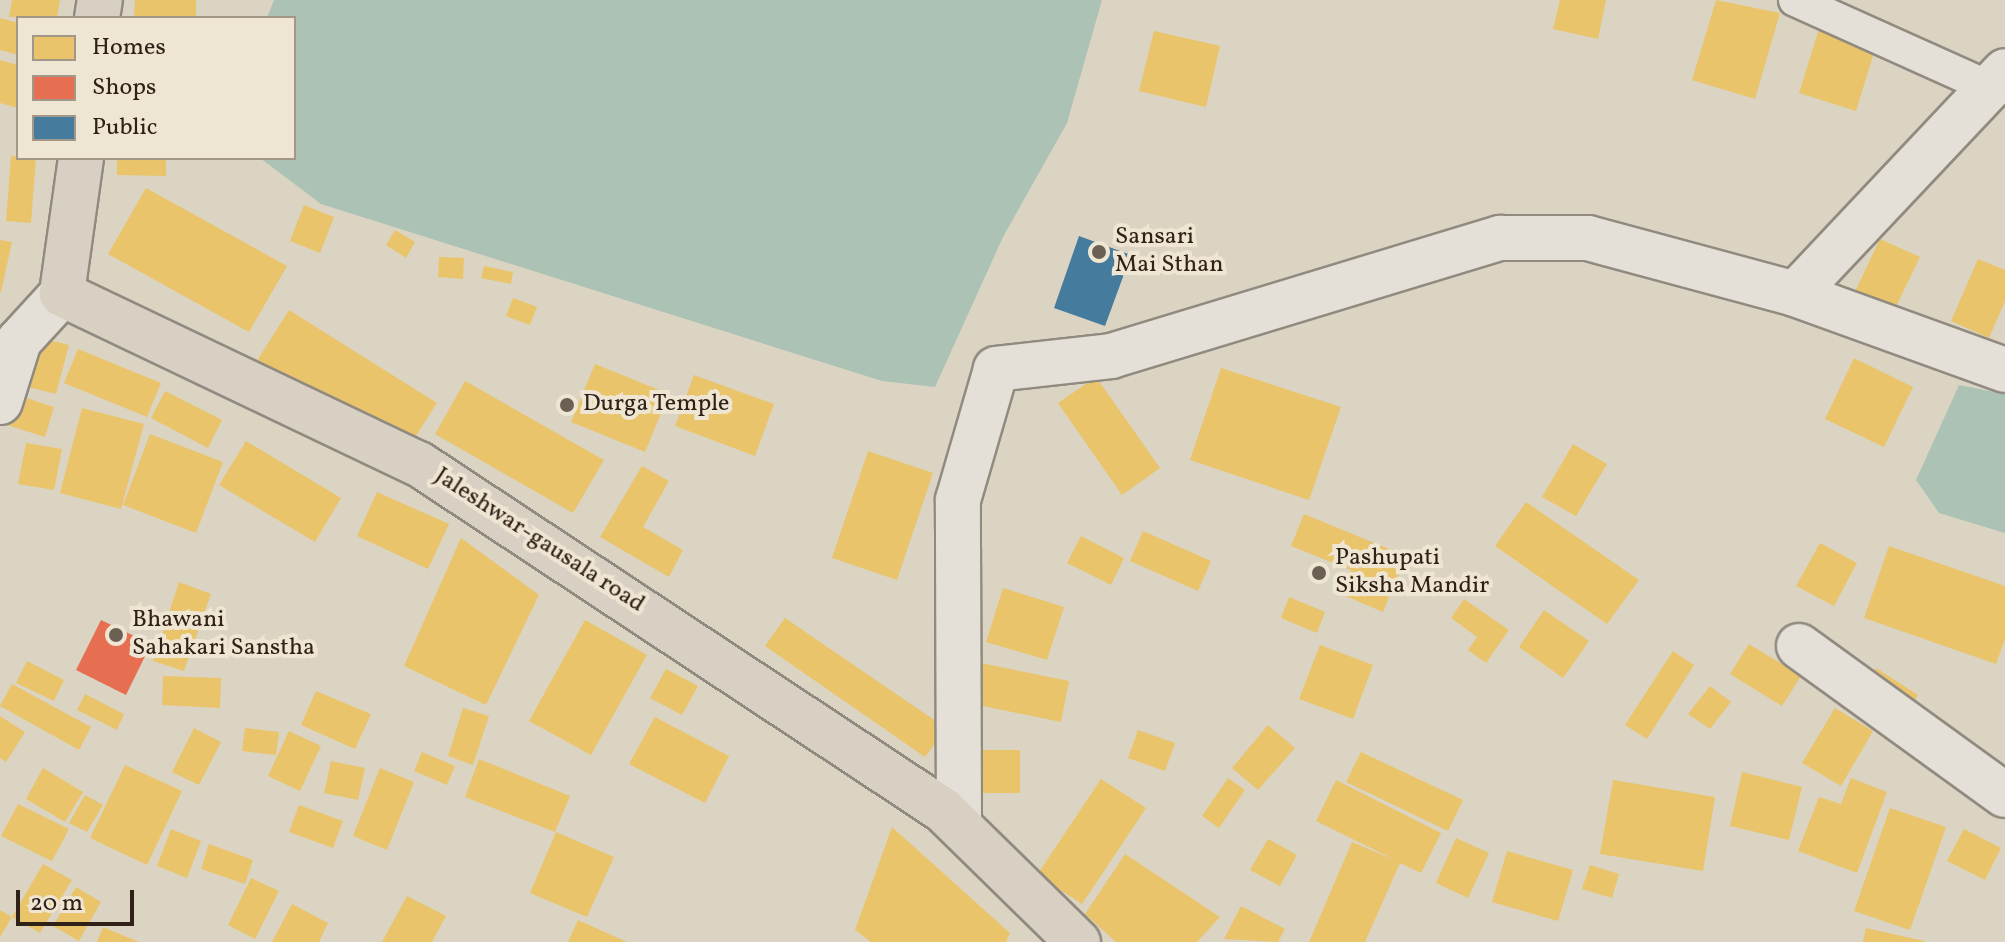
<!DOCTYPE html>
<style>
body{margin:0}
#map{position:relative;width:2005px;height:942px;overflow:hidden;background:#dbd4c3;font-family:Vollkorn,serif}
div>[style]{position:absolute}
.water>*{inset:0;background:#abc2b4}
.homes>*{inset:0;background:#e9c46a}
.shops>*{inset:0;background:#e76f51}
.public>*{inset:0;background:#457b9d}
.roads{filter:drop-shadow(2px 0 #918a80) drop-shadow(-2px 0 #918a80) drop-shadow(0 2px #918a80) drop-shadow(0 -2px #918a80)}
.pedestrian>*{height:32px;margin:-16px;padding:0 16px;transform-origin:16px;border-radius:16px;background:#e4e0d7}
.minor>*{height:44px;margin:-22px;padding:0 22px;transform-origin:22px;border-radius:22px;background:#e4e0d7}
.primary>*{height:44px;margin:-22px;padding:0 22px;transform-origin:22px;border-radius:22px;background:#d7d0c3}
.dots>*{width:22px;height:22px;translate:-50% -50%;box-sizing:border-box;border:4px solid #eee5d2;border-radius:50%}
span{translate:-50% -50%;white-space:nowrap;text-align:center;line-height:1.15;-webkit-text-stroke:8px #eee5d2;paint-order:stroke}
.poi-label{font-size:24px;color:#302118}
.left{translate:0 -50%;text-align:left}
.street-label{font-size:24px;color:#302118}
.legend{position:absolute;left:16px;top:16px;width:280px;height:144px;box-sizing:border-box;background:#eee5d2;border:2px solid #a29788;margin:0;padding:10px 14px;list-style:none;font-size:24px;color:#302118}
.legend li{display:flex;align-items:center;gap:16px;height:40px}
.legend b{width:40px;border:2px solid #a29788}
.scale{position:absolute;left:16px;top:890px;width:118px;height:36px;box-sizing:border-box;border:4px solid #302118;border-top:0;padding-left:10px;font-size:24px;line-height:28px;white-space:nowrap;color:#302118;-webkit-text-stroke:6px #eee5d2;paint-order:stroke}
</style>
<div id="map">
<div class="water">
<div style="clip-path:polygon(274px 0,1102px 0,1067px 123px,1003px 237px,935px 387px,882px 381px,321px 204px,260px 158px,294px 158px,294px 18px,267px 18px)"></div>
<div style="clip-path:polygon(1959px 385px,2005px 394px,2005px 533px,1939px 513px,1916px 480px)"></div>
</div>
<div class="homes">
<div style="clip-path:polygon(12px 0,60px 0,57px 18px,9px 17px)"></div>
<div style="clip-path:polygon(135px 0,196px 0,196px 18px,134px 18px)"></div>
<div style="clip-path:polygon(1560px 0,1606px 0,1598px 39px,1553px 29px)"></div>
<div style="clip-path:polygon(1716px 0,1780px 13px,1755px 99px,1692px 80px)"></div>
<div style="clip-path:polygon(0 18px,18px 23px,18px 55px,0 50px)"></div>
<div style="clip-path:polygon(1819px 29px,1876px 46px,1856px 111px,1799px 93px)"></div>
<div style="clip-path:polygon(1154px 31px,1220px 46px,1206px 107px,1139px 91px)"></div>
<div style="clip-path:polygon(0 60px,18px 65px,18px 108px,0 103px)"></div>
<div style="clip-path:polygon(11px 156px,36px 158px,31px 223px,6px 221px)"></div>
<div style="clip-path:polygon(117px 158px,166px 158px,166px 176px,117px 175px)"></div>
<div style="clip-path:polygon(146px 188px,287px 266px,249px 332px,108px 254px)"></div>
<div style="clip-path:polygon(304px 205px,334px 217px,320px 253px,290px 241px)"></div>
<div style="clip-path:polygon(395px 230px,415px 242px,406px 258px,386px 245px)"></div>
<div style="clip-path:polygon(1880px 239px,1920px 257px,1891px 317px,1852px 298px)"></div>
<div style="clip-path:polygon(0 240px,12px 242px,1px 292px,0 292px)"></div>
<div style="clip-path:polygon(439px 257px,464px 258px,463px 279px,438px 277px)"></div>
<div style="clip-path:polygon(1978px 259px,2005px 270px,2005px 301px,1989px 338px,1951px 321px)"></div>
<div style="clip-path:polygon(484px 266px,513px 272px,511px 284px,481px 278px)"></div>
<div style="clip-path:polygon(513px 298px,537px 307px,530px 325px,506px 316px)"></div>
<div style="clip-path:polygon(289px 310px,437px 403px,403px 456px,255px 364px)"></div>
<div style="clip-path:polygon(33px 336px,69px 345px,56px 394px,20px 385px)"></div>
<div style="clip-path:polygon(78px 349px,161px 383px,147px 417px,64px 383px)"></div>
<div style="clip-path:polygon(1854px 358px,1913px 387px,1884px 447px,1825px 419px)"></div>
<div style="clip-path:polygon(595px 364px,669px 394px,645px 452px,571px 422px)"></div>
<div style="clip-path:polygon(1221px 368px,1341px 407px,1309px 500px,1190px 460px)"></div>
<div style="clip-path:polygon(694px 375px,774px 404px,755px 456px,675px 426px)"></div>
<div style="clip-path:polygon(1096px 377px,1160px 468px,1122px 495px,1058px 403px)"></div>
<div style="clip-path:polygon(465px 381px,604px 460px,573px 513px,435px 434px)"></div>
<div style="clip-path:polygon(165px 391px,222px 420px,208px 448px,151px 418px)"></div>
<div style="clip-path:polygon(11px 393px,54px 407px,45px 437px,1px 423px)"></div>
<div style="clip-path:polygon(82px 408px,144px 424px,121px 509px,60px 493px)"></div>
<div style="clip-path:polygon(150px 434px,223px 462px,196px 533px,123px 505px)"></div>
<div style="clip-path:polygon(246px 441px,341px 498px,315px 542px,219px 485px)"></div>
<div style="clip-path:polygon(26px 443px,62px 449px,54px 490px,18px 484px)"></div>
<div style="clip-path:polygon(1573px 444px,1607px 464px,1576px 516px,1542px 497px)"></div>
<div style="clip-path:polygon(868px 451px,933px 473px,897px 580px,832px 558px)"></div>
<div style="clip-path:polygon(642px 466px,669px 481px,643px 527px,683px 550px,669px 577px,600px 537px)"></div>
<div style="clip-path:polygon(377px 492px,449px 524px,428px 569px,357px 536px)"></div>
<div style="clip-path:polygon(1526px 502px,1639px 580px,1607px 624px,1495px 546px)"></div>
<div style="clip-path:polygon(1304px 514px,1406px 556px,1383px 612px,1341px 594px,1351px 570px,1291px 546px)"></div>
<div style="clip-path:polygon(1143px 531px,1211px 561px,1198px 591px,1130px 561px)"></div>
<div style="clip-path:polygon(1081px 536px,1124px 558px,1111px 585px,1067px 563px)"></div>
<div style="clip-path:polygon(461px 538px,539px 595px,486px 705px,404px 666px)"></div>
<div style="clip-path:polygon(1820px 543px,1857px 563px,1834px 606px,1796px 586px)"></div>
<div style="clip-path:polygon(1889px 546px,2005px 586px,2005px 639px,1996px 664px,1864px 618px)"></div>
<div style="clip-path:polygon(179px 582px,211px 594px,184px 671px,153px 661px)"></div>
<div style="clip-path:polygon(1003px 588px,1064px 607px,1047px 660px,986px 642px)"></div>
<div style="clip-path:polygon(1289px 597px,1325px 612px,1317px 633px,1281px 618px)"></div>
<div style="clip-path:polygon(1464px 599px,1509px 630px,1486px 663px,1468px 650px,1477px 637px,1451px 618px)"></div>
<div style="clip-path:polygon(1544px 610px,1589px 641px,1563px 678px,1519px 647px)"></div>
<div style="clip-path:polygon(785px 618px,946px 728px,925px 757px,765px 646px)"></div>
<div style="clip-path:polygon(585px 620px,647px 655px,591px 755px,529px 721px)"></div>
<div style="clip-path:polygon(1749px 644px,1801px 676px,1782px 706px,1730px 674px)"></div>
<div style="clip-path:polygon(1320px 645px,1373px 665px,1353px 719px,1299px 699px)"></div>
<div style="clip-path:polygon(1673px 651px,1694px 665px,1647px 739px,1625px 725px)"></div>
<div style="clip-path:polygon(27px 661px,64px 680px,54px 701px,16px 683px)"></div>
<div style="clip-path:polygon(976px 662px,1069px 681px,1061px 722px,968px 703px)"></div>
<div style="clip-path:polygon(1876px 668px,1918px 695px,1907px 712px,1864px 685px)"></div>
<div style="clip-path:polygon(666px 669px,698px 686px,682px 715px,650px 698px)"></div>
<div style="clip-path:polygon(163px 676px,221px 678px,220px 708px,162px 705px)"></div>
<div style="clip-path:polygon(12px 684px,91px 727px,79px 750px,0 706px)"></div>
<div style="clip-path:polygon(1710px 686px,1731px 702px,1710px 729px,1688px 714px)"></div>
<div style="clip-path:polygon(316px 691px,371px 714px,355px 749px,301px 725px)"></div>
<div style="clip-path:polygon(85px 694px,124px 714px,117px 730px,77px 710px)"></div>
<div style="clip-path:polygon(463px 708px,489px 716px,473px 765px,448px 756px)"></div>
<div style="clip-path:polygon(1835px 708px,1873px 731px,1841px 786px,1802px 763px)"></div>
<div style="clip-path:polygon(0 716px,25px 732px,6px 762px,0 758px)"></div>
<div style="clip-path:polygon(655px 717px,729px 756px,705px 803px,629px 764px)"></div>
<div style="clip-path:polygon(1268px 725px,1295px 748px,1258px 790px,1232px 768px)"></div>
<div style="clip-path:polygon(194px 728px,221px 742px,199px 785px,172px 772px)"></div>
<div style="clip-path:polygon(245px 728px,279px 732px,276px 755px,242px 751px)"></div>
<div style="clip-path:polygon(1138px 730px,1175px 743px,1165px 771px,1128px 758px)"></div>
<div style="clip-path:polygon(289px 731px,321px 746px,300px 791px,268px 776px)"></div>
<div style="clip-path:polygon(973px 750px,1020px 750px,1020px 793px,974px 793px)"></div>
<div style="clip-path:polygon(422px 752px,455px 766px,447px 785px,414px 771px)"></div>
<div style="clip-path:polygon(1361px 752px,1463px 800px,1448px 831px,1346px 782px)"></div>
<div style="clip-path:polygon(479px 759px,570px 796px,555px 832px,465px 797px)"></div>
<div style="clip-path:polygon(331px 761px,365px 768px,358px 800px,324px 793px)"></div>
<div style="clip-path:polygon(125px 765px,182px 791px,147px 865px,90px 838px)"></div>
<div style="clip-path:polygon(43px 768px,83px 792px,65px 822px,26px 799px)"></div>
<div style="clip-path:polygon(380px 768px,414px 782px,387px 850px,353px 836px)"></div>
<div style="clip-path:polygon(1742px 772px,1802px 787px,1789px 840px,1730px 826px)"></div>
<div style="clip-path:polygon(1228px 778px,1245px 790px,1219px 828px,1202px 816px)"></div>
<div style="clip-path:polygon(1851px 778px,1887px 792px,1857px 873px,1798px 851px,1819px 797px,1841px 804px)"></div>
<div style="clip-path:polygon(1101px 779px,1146px 808px,1082px 904px,1037px 875px)"></div>
<div style="clip-path:polygon(1336px 780px,1441px 833px,1421px 873px,1400px 863px,1365px 942px,1309px 942px,1352px 842px,1397px 861px,1316px 821px)"></div>
<div style="clip-path:polygon(1613px 780px,1715px 797px,1703px 871px,1600px 854px)"></div>
<div style="clip-path:polygon(85px 795px,103px 805px,87px 832px,69px 823px)"></div>
<div style="clip-path:polygon(18px 804px,69px 829px,52px 861px,1px 836px)"></div>
<div style="clip-path:polygon(299px 805px,343px 821px,333px 848px,289px 832px)"></div>
<div style="clip-path:polygon(1890px 808px,1946px 827px,1910px 930px,1854px 911px)"></div>
<div style="clip-path:polygon(892px 827px,1010px 933px,1006px 942px,871px 942px,855px 930px)"></div>
<div style="clip-path:polygon(171px 829px,201px 841px,187px 878px,157px 866px)"></div>
<div style="clip-path:polygon(1964px 829px,2001px 848px,1985px 880px,1947px 861px)"></div>
<div style="clip-path:polygon(556px 832px,614px 857px,587px 917px,530px 893px)"></div>
<div style="clip-path:polygon(1456px 838px,1489px 853px,1468px 898px,1436px 883px)"></div>
<div style="clip-path:polygon(1268px 839px,1297px 855px,1280px 886px,1250px 870px)"></div>
<div style="clip-path:polygon(209px 844px,253px 860px,245px 884px,201px 869px)"></div>
<div style="clip-path:polygon(1507px 851px,1573px 870px,1558px 921px,1492px 902px)"></div>
<div style="clip-path:polygon(1125px 854px,1220px 917px,1197px 942px,1116px 942px,1085px 914px)"></div>
<div style="clip-path:polygon(43px 864px,72px 880px,40px 933px,12px 917px)"></div>
<div style="clip-path:polygon(1590px 865px,1619px 874px,1612px 898px,1582px 889px)"></div>
<div style="clip-path:polygon(251px 878px,279px 891px,255px 939px,228px 925px)"></div>
<div style="clip-path:polygon(76px 887px,101px 902px,79px 941px,53px 926px)"></div>
<div style="clip-path:polygon(407px 896px,446px 916px,432px 942px,382px 942px)"></div>
<div style="clip-path:polygon(292px 904px,328px 923px,319px 942px,272px 942px)"></div>
<div style="clip-path:polygon(1241px 906px,1285px 929px,1278px 942px,1224px 939px)"></div>
<div style="clip-path:polygon(0 910px,12px 917px,0 937px)"></div>
<div style="clip-path:polygon(578px 920px,627px 942px,568px 942px)"></div>
<div style="clip-path:polygon(103px 927px,139px 942px,97px 942px)"></div>
<div style="clip-path:polygon(1866px 928px,1924px 941px,1924px 942px,1863px 942px)"></div>
</div>
<div class="shops">
<div style="clip-path:polygon(101px 620px,151px 644px,126px 695px,76px 670px)"></div>
</div>
<div class="public">
<div style="clip-path:polygon(1079px 236px,1131px 255px,1105px 326px,1054px 308px)"></div>
</div>
<div class="roads">
<div class="pedestrian">
<div style="left:1795px;top:0;width:213px;rotate:24.2deg"></div>
</div>
<div class="minor">
<div style="left:1795px;top:294px;width:306px;rotate:-46.7deg"></div>
<div style="left:0;top:402px;width:64px;rotate:-72.7deg"></div>
<div style="left:19px;top:341px;width:64px;rotate:-47.5deg"></div>
<div style="left:1799px;top:646px;width:254px;rotate:35.9deg"></div>
<div style="left:959px;top:824px;width:324px;rotate:-90.2deg"></div>
<div style="left:958px;top:500px;width:136px;rotate:-73.8deg"></div>
<div style="left:996px;top:369px;width:116px;rotate:-6.4deg"></div>
<div style="left:1111px;top:356px;width:407px;rotate:-16.9deg"></div>
<div style="left:1500px;top:238px;width:88px"></div>
<div style="left:1588px;top:238px;width:214px;rotate:15.1deg"></div>
<div style="left:1795px;top:294px;width:223px;rotate:19.9deg"></div>
</div>
<div class="primary">
<div style="left:97px;top:18px;width:18px;rotate:-81deg"></div>
<div style="left:81px;top:158px;width:137px;rotate:98deg"></div>
<div style="left:62px;top:294px;width:395px;rotate:25.5deg"></div>
<div style="left:419px;top:464px;width:628px;rotate:33.44deg"></div>
<div style="left:943px;top:810px;width:189px;rotate:44.4deg"></div>
</div>
</div>
<div class="dots">
<div style="left:1099px;top:252px;background:#6c6054"></div>
<div style="left:567px;top:405px;background:#6c6054"></div>
<div style="left:1319px;top:573px;background:#6c6054"></div>
<div style="left:116px;top:635px;background:#6c6054"></div>
</div>
<div class="poi-label">
<span class="left" style="left:1115px;top:252px">Sansari<br>Mai Sthan</span>
<span class="left" style="left:583px;top:405px">Durga Temple</span>
<span class="left" style="left:1335px;top:573px">Pashupati<br>Siksha Mandir</span>
<span class="left" style="left:132px;top:635px">Bhawani<br>Sahakari Sanstha</span>
</div>
<div class="street-label">
<span style="left:539px;top:541px;rotate:33deg">Jaleshwar-gausala road</span>
</div>
<ul class="legend">
<li><b style="height:22px;background:#e9c46a"></b>Homes</li>
<li><b style="height:22px;background:#e76f51"></b>Shops</li>
<li><b style="height:22px;background:#457b9d"></b>Public</li>
</ul>
<div class="scale">20 m</div>
</div>
